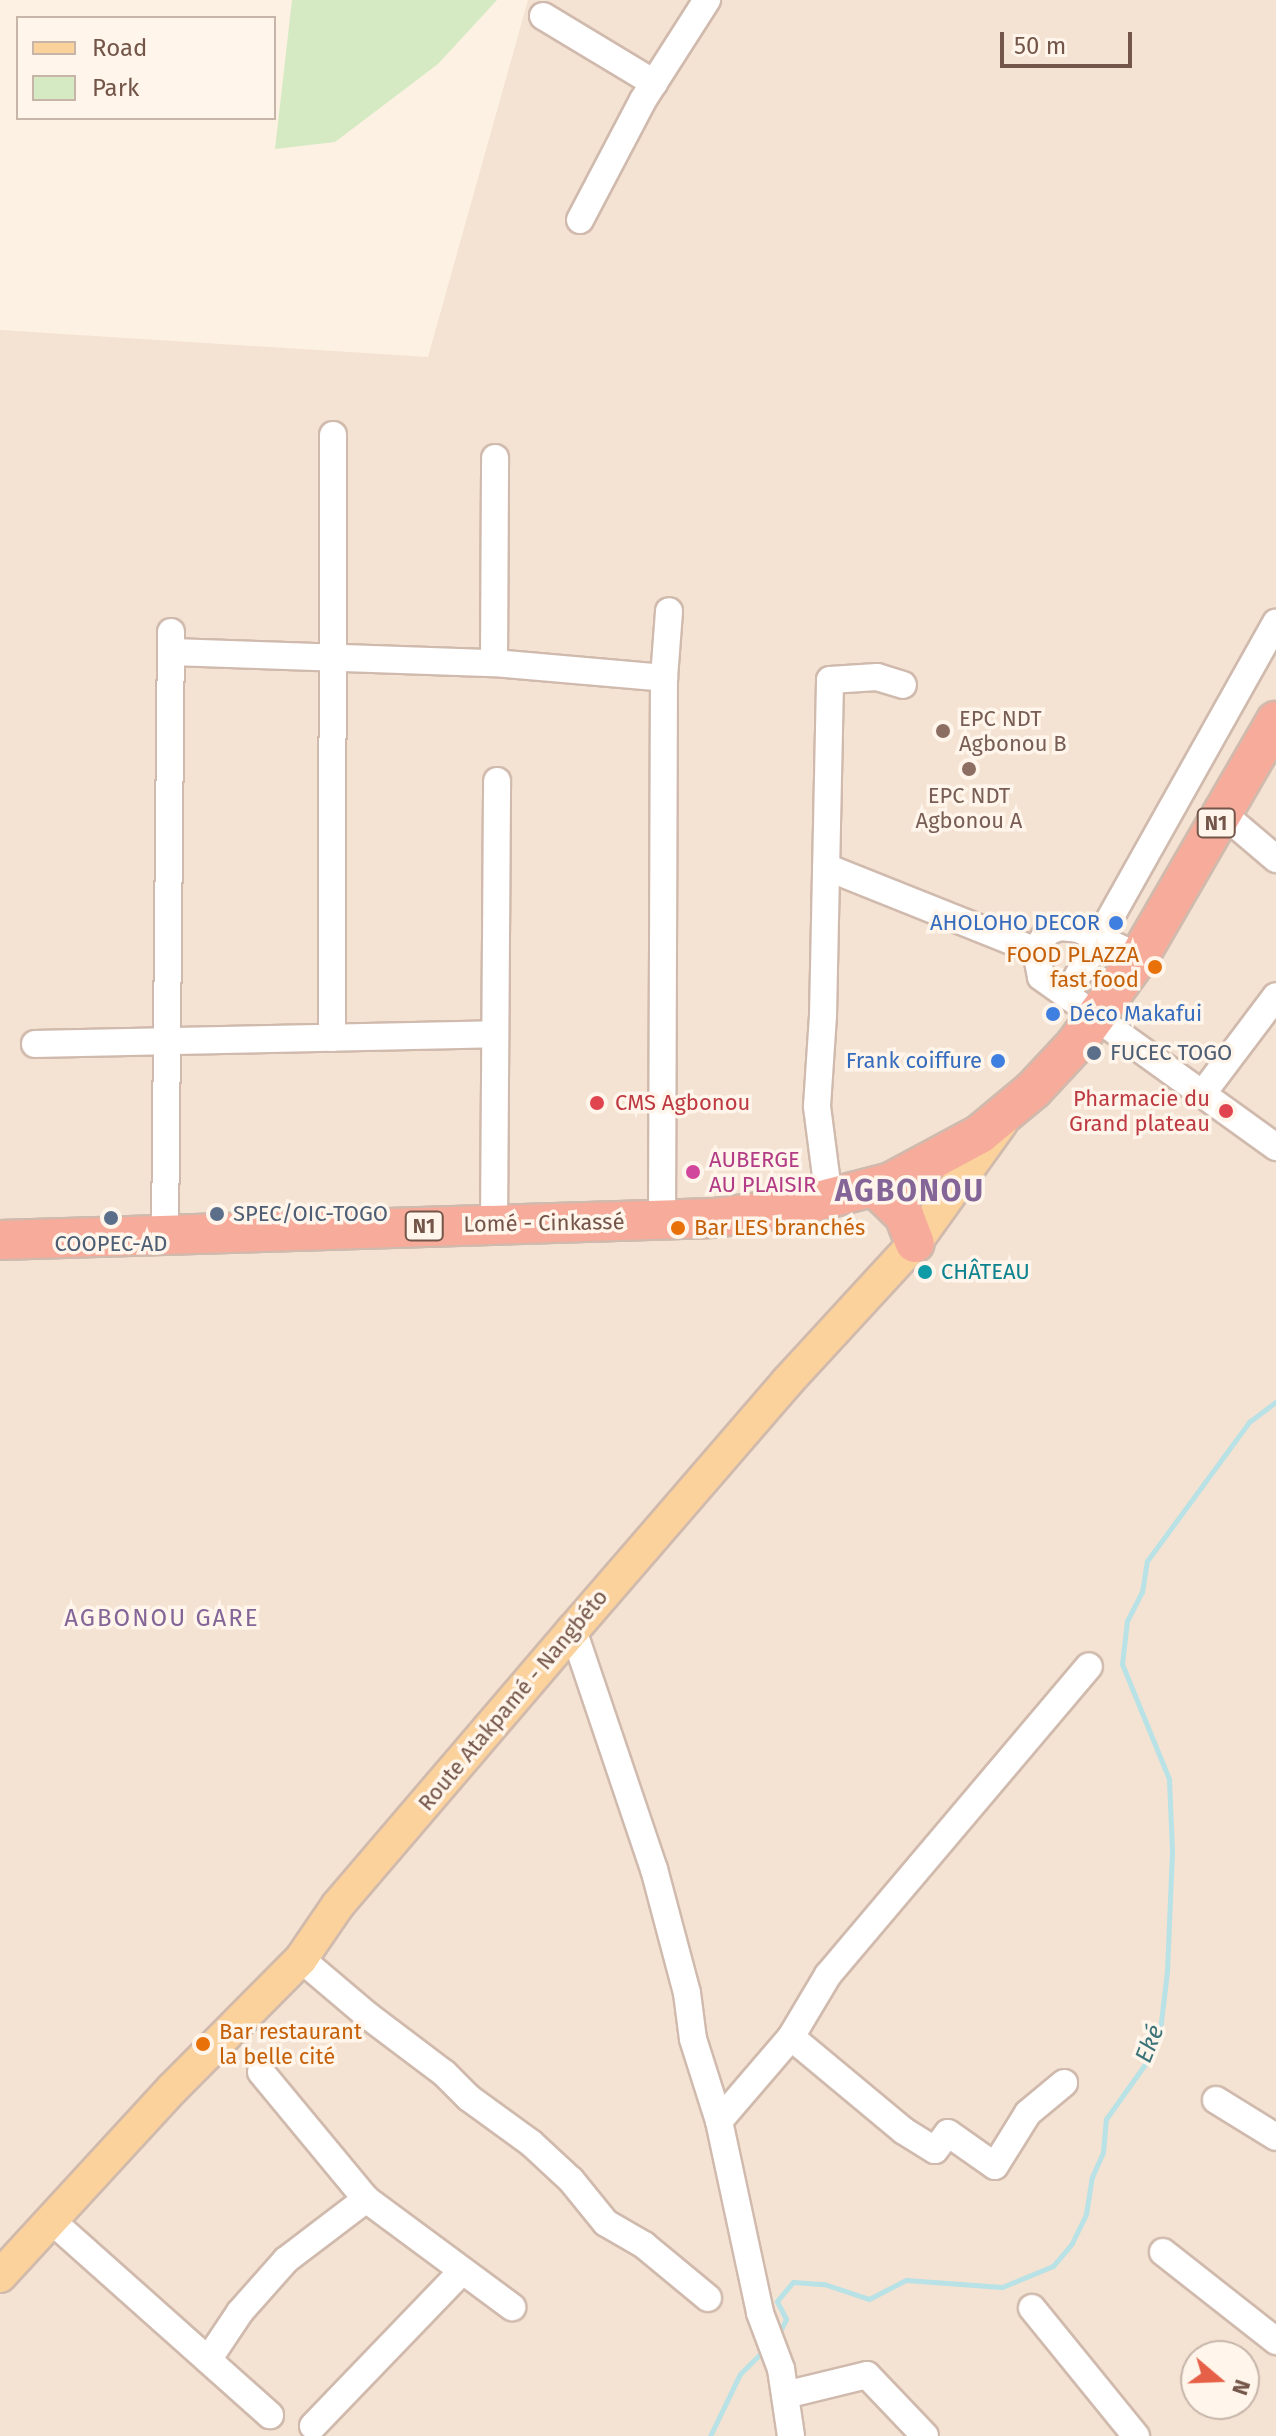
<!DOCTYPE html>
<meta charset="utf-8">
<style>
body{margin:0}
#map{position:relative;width:1276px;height:2436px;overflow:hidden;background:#fcf1e3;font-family:"Fira Sans",sans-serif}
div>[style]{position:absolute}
.residential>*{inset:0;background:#f4e2d2}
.green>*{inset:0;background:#d5eac2}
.stream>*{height:5px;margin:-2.5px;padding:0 2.5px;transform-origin:2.5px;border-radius:2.5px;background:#b8e2e6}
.roads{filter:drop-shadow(2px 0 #d0baad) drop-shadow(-2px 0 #d0baad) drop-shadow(0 2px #d0baad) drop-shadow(0 -2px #d0baad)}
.minor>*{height:26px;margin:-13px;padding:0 13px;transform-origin:13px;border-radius:13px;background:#fff}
.major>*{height:32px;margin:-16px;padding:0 16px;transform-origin:16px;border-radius:16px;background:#fbd19c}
.highway>*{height:38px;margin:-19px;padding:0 19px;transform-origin:19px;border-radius:19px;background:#f7ab9a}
.dots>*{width:22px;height:22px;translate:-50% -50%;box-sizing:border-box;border:4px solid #fff5ea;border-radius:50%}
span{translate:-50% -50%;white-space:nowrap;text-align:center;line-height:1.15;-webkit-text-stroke:7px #fff5ea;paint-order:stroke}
.shield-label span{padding:2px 6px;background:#fff5ea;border:2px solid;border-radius:6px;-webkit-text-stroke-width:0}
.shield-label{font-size:20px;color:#745549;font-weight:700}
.education-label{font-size:22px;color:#785e54}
.left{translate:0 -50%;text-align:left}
.shop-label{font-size:22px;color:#366cbe}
.right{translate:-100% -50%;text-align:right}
.food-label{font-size:22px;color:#c56008}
.service-label{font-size:22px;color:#4e5e75}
.health-label{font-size:22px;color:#be3a42}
.hotel-label{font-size:22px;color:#b23c85}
.street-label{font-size:22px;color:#745549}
.culture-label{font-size:22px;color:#0d838f}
.neighbourhood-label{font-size:24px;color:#836598;letter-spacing:2px}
.water-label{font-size:24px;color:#3d747a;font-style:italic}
.district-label{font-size:30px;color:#836598;font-weight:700;letter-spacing:2px}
.legend{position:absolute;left:16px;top:16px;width:260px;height:104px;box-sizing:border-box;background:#fff5ea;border:2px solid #c7b5aa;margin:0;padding:10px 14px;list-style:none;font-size:24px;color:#745549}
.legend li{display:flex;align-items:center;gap:16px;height:40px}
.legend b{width:40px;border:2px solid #c7b5aa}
.north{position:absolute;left:1180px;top:2340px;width:80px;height:80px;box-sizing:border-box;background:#fff5ea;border:2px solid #c7b5aa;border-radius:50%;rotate:109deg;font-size:22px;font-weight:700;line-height:32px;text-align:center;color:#745549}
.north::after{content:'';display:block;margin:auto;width:28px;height:36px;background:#e66048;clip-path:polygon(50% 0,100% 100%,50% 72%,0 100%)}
.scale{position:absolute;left:1000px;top:32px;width:132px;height:36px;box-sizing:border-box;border:4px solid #745549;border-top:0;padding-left:10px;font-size:24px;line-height:28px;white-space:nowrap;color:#745549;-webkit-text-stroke:6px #fff5ea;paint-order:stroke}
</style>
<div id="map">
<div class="residential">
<div style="clip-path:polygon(evenodd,528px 0,1276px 0,1276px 2436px,0 2436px,0 330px,428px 357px,528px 0,1196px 2356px,1244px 2356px,1244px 2404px,1196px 2404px,1196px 2356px)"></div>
</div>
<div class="green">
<div style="clip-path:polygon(292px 0,497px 0,438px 64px,335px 142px,275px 149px)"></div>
</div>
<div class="stream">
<div style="left:777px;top:2337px;width:20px;rotate:-63deg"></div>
<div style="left:786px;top:2319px;width:20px;rotate:-117deg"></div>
<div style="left:777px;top:2301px;width:25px;rotate:-50deg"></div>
<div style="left:793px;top:2282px;width:31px;rotate:4deg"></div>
<div style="left:824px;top:2284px;width:47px;rotate:18.4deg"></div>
<div style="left:869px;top:2299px;width:42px;rotate:-27.2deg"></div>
<div style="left:906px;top:2280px;width:96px;rotate:4.2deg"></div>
<div style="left:1002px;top:2287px;width:55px;rotate:-22.4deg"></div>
<div style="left:1053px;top:2266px;width:30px;rotate:-50deg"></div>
<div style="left:1072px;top:2243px;width:32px;rotate:-64deg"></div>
<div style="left:1086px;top:2214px;width:37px;rotate:-81deg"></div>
<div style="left:1092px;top:2177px;width:27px;rotate:-66deg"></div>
<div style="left:1103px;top:2152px;width:33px;rotate:-85deg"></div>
<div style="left:1106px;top:2119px;width:69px;rotate:-54.5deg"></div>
<div style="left:1146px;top:2063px;width:36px;rotate:-67deg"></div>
<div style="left:1160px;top:2030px;width:59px;rotate:-83.2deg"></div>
<div style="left:1167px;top:1971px;width:120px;rotate:-87.6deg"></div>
<div style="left:1172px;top:1851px;width:72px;rotate:-92.4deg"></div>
<div style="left:1169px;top:1779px;width:124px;rotate:-112.2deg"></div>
<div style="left:1122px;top:1664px;width:43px;rotate:-83.4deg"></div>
<div style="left:1127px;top:1621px;width:33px;rotate:-63deg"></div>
<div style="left:1142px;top:1592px;width:31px;rotate:-81deg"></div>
<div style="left:1147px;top:1561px;width:172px;rotate:-53.7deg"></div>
<div style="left:1249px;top:1422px;width:34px;rotate:-37deg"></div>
<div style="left:710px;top:2436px;width:69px;rotate:-64.2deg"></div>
<div style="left:740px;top:2374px;width:34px;rotate:-45deg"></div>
</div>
<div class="roads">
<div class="minor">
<div style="left:543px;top:16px;width:130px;rotate:31.1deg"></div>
<div style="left:580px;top:220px;width:136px;rotate:-62.3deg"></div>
<div style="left:643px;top:100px;width:119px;rotate:-57.4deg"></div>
<div style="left:172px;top:652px;width:322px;rotate:2deg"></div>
<div style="left:494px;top:663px;width:171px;rotate:5deg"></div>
<div style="left:494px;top:663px;width:205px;rotate:-89.7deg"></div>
<div style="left:1222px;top:813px;width:71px;rotate:40.4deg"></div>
<div style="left:826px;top:867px;width:226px;rotate:21.8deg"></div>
<div style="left:1036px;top:951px;width:26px;rotate:79deg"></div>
<div style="left:1041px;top:977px;width:47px;rotate:35.4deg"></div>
<div style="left:1036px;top:951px;width:22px;rotate:-60deg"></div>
<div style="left:1047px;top:932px;width:14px;rotate:-21deg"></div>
<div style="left:1060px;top:927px;width:18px;rotate:6deg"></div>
<div style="left:1078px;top:929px;width:56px;rotate:24.3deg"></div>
<div style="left:1067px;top:995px;width:427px;rotate:-60.7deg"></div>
<div style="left:1097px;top:1018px;width:221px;rotate:35.8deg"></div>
<div style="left:332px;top:1038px;width:603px;rotate:-89.9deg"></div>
<div style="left:35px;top:1044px;width:459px;rotate:-1.2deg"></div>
<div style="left:1203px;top:1093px;width:121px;rotate:-53deg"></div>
<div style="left:829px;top:1199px;width:94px;rotate:-97.4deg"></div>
<div style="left:817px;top:1106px;width:90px;rotate:-86.2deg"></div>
<div style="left:823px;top:1016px;width:336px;rotate:-88.8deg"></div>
<div style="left:830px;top:680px;width:47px;rotate:-3.7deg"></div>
<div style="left:877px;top:677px;width:27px;rotate:17deg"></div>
<div style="left:662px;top:1220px;width:542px;rotate:-89.79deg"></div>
<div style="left:664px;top:678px;width:67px;rotate:-85.7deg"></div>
<div style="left:494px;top:1224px;width:443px;rotate:-89.6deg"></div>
<div style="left:165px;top:1235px;width:603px;rotate:-89.43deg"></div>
<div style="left:573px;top:1630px;width:252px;rotate:71.3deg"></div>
<div style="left:654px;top:1869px;width:128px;rotate:75.1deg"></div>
<div style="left:687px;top:1993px;width:46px;rotate:82.6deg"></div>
<div style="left:693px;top:2039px;width:86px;rotate:72.4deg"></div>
<div style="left:719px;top:2121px;width:196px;rotate:77.9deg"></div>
<div style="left:760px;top:2313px;width:60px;rotate:69.4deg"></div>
<div style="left:781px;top:2369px;width:68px;rotate:81.5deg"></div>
<div style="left:301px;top:1959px;width:87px;rotate:40.3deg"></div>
<div style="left:367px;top:2015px;width:96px;rotate:37deg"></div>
<div style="left:444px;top:2073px;width:35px;rotate:45deg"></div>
<div style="left:469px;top:2098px;width:77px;rotate:36deg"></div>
<div style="left:531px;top:2143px;width:54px;rotate:42.8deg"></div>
<div style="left:571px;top:2180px;width:55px;rotate:50.9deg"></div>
<div style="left:606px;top:2223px;width:44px;rotate:30.1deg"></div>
<div style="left:644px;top:2245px;width:83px;rotate:39.6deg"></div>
<div style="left:791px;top:2037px;width:147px;rotate:39.8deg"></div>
<div style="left:904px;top:2131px;width:36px;rotate:32deg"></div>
<div style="left:935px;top:2150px;width:21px;rotate:-53deg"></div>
<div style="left:948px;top:2133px;width:57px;rotate:35.1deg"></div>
<div style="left:995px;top:2166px;width:62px;rotate:-58.1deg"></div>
<div style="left:1028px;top:2113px;width:47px;rotate:-39.8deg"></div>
<div style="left:261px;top:2072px;width:165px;rotate:50.4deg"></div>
<div style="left:366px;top:2199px;width:182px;rotate:36.5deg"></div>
<div style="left:1216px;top:2100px;width:70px;rotate:31.7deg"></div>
<div style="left:719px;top:2121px;width:111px;rotate:-49.4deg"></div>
<div style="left:791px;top:2037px;width:72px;rotate:-59.2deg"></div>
<div style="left:828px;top:1975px;width:404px;rotate:-49.8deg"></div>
<div style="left:52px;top:2221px;width:292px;rotate:41.7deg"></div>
<div style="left:1163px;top:2252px;width:144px;rotate:38.2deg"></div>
<div style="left:1032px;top:2308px;width:165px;rotate:50.9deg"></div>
<div style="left:208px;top:2360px;width:58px;rotate:-56.3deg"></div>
<div style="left:240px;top:2312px;width:69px;rotate:-48.5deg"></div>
<div style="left:286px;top:2260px;width:101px;rotate:-37.3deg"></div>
<div style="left:785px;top:2395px;width:84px;rotate:-13.7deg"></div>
<div style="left:867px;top:2375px;width:84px;rotate:46.4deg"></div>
<div style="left:313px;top:2426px;width:214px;rotate:-46.1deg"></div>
</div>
<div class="major">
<div style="left:0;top:2276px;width:254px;rotate:-47.4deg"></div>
<div style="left:172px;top:2089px;width:183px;rotate:-45.2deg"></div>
<div style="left:301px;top:1959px;width:65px;rotate:-55.6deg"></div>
<div style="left:338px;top:1905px;width:362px;rotate:-49.5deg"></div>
<div style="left:573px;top:1630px;width:328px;rotate:-49.2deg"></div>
<div style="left:787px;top:1382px;width:189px;rotate:-47.4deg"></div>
<div style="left:915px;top:1243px;width:148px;rotate:-54.4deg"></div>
</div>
<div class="highway">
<div style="left:876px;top:1188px;width:39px;rotate:44deg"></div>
<div style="left:904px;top:1215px;width:30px;rotate:69deg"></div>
<div style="left:0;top:1240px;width:714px;rotate:-1.76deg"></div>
<div style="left:714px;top:1218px;width:82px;rotate:-7.7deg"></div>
<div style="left:795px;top:1207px;width:99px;rotate:-14.6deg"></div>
<div style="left:891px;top:1182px;width:101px;rotate:-28.3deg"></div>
<div style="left:980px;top:1134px;width:69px;rotate:-39.7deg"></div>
<div style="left:1033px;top:1090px;width:62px;rotate:-47deg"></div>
<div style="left:1075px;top:1045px;width:109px;rotate:-54deg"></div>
<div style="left:1139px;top:957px;width:273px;rotate:-59.9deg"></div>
</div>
</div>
<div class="dots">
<div style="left:943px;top:731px;background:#8d6e63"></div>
<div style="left:969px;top:769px;background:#8d6e63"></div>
<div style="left:1116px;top:923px;background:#3f7fe0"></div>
<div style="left:1155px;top:967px;background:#e8710a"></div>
<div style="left:1053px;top:1014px;background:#3f7fe0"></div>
<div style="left:1094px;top:1053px;background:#5c6f8a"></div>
<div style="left:998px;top:1061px;background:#3f7fe0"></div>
<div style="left:597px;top:1103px;background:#e0444e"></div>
<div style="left:1226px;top:1111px;background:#e0444e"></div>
<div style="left:693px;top:1172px;background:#d1479c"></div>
<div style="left:217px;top:1214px;background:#5c6f8a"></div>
<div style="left:111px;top:1218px;background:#5c6f8a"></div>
<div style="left:678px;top:1228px;background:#e8710a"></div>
<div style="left:925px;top:1272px;background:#0f9aa8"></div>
<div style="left:203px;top:2044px;background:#e8710a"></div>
</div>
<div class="shield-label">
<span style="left:1216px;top:823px">N1</span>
<span style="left:424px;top:1226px">N1</span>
</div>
<div class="education-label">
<span class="left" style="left:959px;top:731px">EPC NDT<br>Agbonou B</span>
<span style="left:969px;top:808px">EPC NDT<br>Agbonou A</span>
</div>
<div class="shop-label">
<span class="right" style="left:1100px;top:923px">AHOLOHO DECOR</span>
<span class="left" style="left:1069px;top:1014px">Déco Makafui</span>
<span class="right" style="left:982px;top:1061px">Frank coiffure</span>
</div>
<div class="food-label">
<span class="right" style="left:1139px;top:967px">FOOD PLAZZA<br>fast food</span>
<span class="left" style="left:694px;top:1228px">Bar LES branchés</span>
<span class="left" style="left:219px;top:2044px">Bar restaurant<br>la belle cité</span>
</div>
<div class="service-label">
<span class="left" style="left:1110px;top:1053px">FUCEC TOGO</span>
<span class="left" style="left:233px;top:1214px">SPEC/OIC-TOGO</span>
<span style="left:111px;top:1244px">COOPEC-AD</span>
</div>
<div class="health-label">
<span class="right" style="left:1210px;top:1111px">Pharmacie du<br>Grand plateau</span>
<span class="left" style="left:615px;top:1103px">CMS Agbonou</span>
</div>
<div class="hotel-label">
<span class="left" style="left:709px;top:1172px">AUBERGE<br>AU PLAISIR</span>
</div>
<div class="street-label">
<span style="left:544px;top:1223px;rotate:-1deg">Lomé - Cinkassé</span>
<span style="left:513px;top:1700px;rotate:-50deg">Route Atakpamé - Nangbéto</span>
</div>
<div class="culture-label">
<span class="left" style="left:941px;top:1272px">CHÂTEAU</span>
</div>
<div class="neighbourhood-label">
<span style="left:162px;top:1619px">AGBONOU GARE</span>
</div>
<div class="water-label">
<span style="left:1150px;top:2044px;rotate:-68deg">Eké</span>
</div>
<div class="district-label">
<span style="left:910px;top:1191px">AGBONOU</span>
</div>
<ul class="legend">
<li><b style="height:10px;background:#fbd19c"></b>Road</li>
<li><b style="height:22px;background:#d5eac2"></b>Park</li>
</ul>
<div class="north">N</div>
<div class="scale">50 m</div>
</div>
